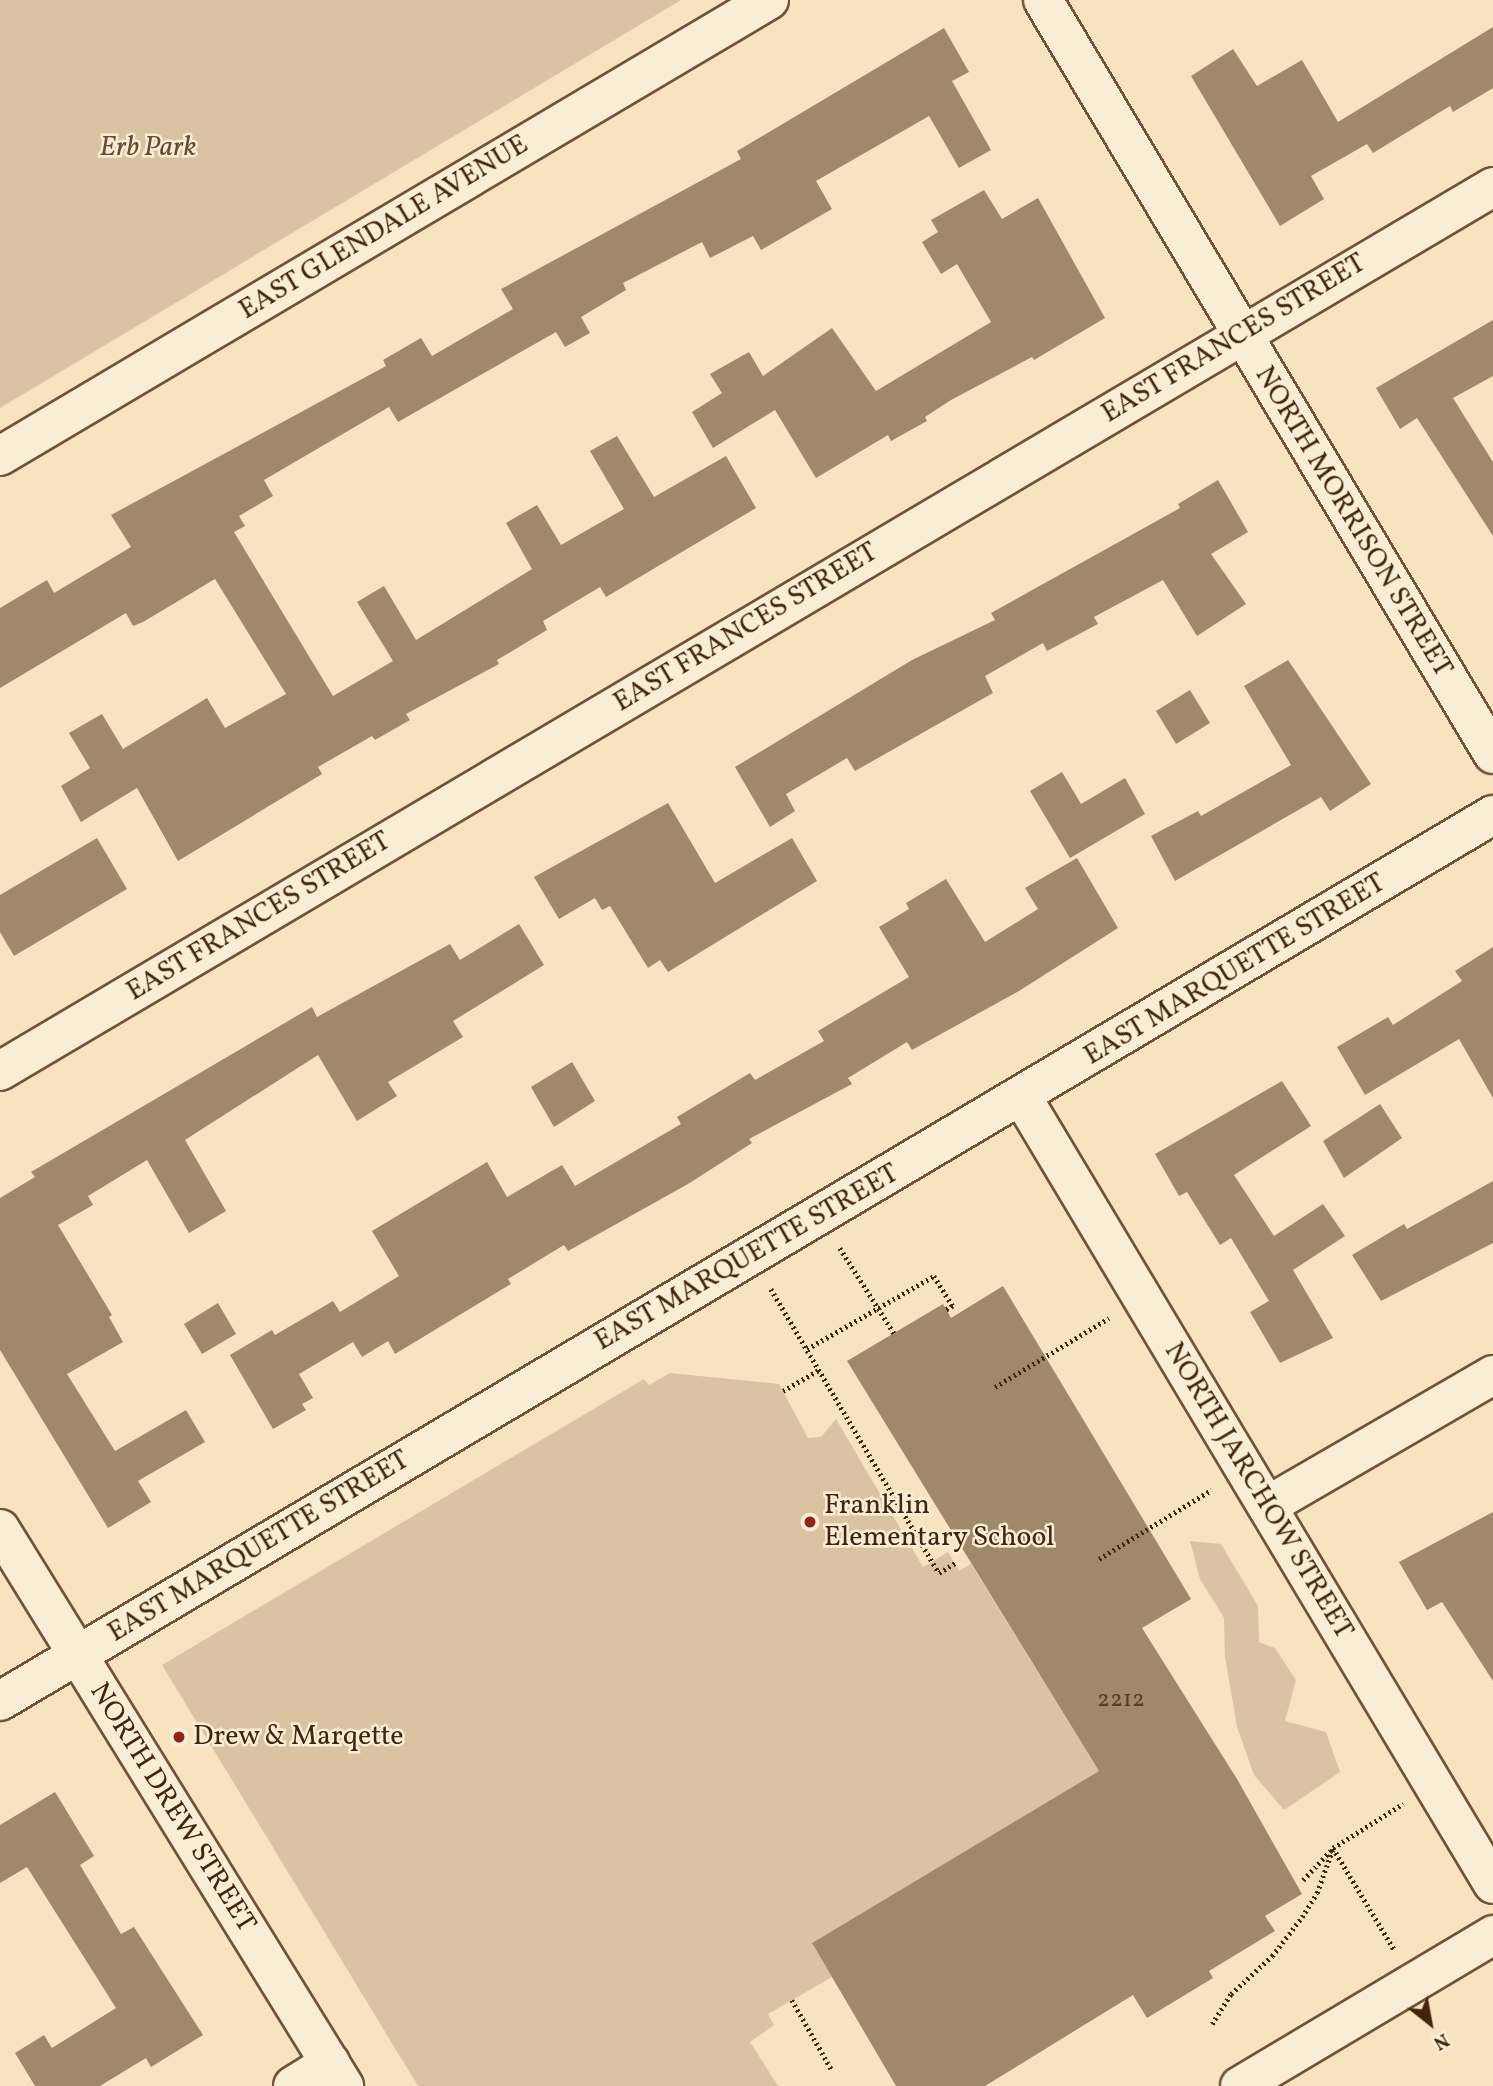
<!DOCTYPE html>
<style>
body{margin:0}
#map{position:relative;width:1493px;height:2086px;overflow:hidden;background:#f8e3c0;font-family:Vollkorn,serif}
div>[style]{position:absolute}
.green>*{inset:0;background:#d9c3a2}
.building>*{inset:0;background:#a0886a}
.path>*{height:4.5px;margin-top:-2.25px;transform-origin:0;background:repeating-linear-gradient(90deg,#41250d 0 2px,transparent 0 5.5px)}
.roads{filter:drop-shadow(2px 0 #6f543a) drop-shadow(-2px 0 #6f543a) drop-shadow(0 2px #6f543a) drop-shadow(0 -2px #6f543a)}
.minor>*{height:38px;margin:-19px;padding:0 19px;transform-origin:19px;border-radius:19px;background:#faedd6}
.dots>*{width:19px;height:19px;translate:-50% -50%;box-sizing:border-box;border:4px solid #faedd6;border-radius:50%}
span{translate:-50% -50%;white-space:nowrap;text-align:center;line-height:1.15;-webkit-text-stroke:5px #faedd6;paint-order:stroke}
.number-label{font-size:24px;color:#593e24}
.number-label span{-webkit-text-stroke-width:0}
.park-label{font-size:28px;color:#674c32;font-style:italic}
.street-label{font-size:28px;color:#41250d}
.poi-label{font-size:28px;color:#41250d}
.left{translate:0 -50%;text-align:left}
.north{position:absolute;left:1395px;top:1988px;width:70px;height:70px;-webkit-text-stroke:5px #faedd6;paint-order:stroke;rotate:149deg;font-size:19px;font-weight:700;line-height:28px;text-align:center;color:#41250d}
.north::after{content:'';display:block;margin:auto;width:24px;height:32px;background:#41250d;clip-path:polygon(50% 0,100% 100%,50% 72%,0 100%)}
</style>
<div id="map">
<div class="green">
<div style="clip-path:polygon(0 0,681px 0,0 408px)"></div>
<div style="clip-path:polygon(670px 1373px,779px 1384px,808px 1438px,821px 1437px,836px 1419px,923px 1567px,948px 1552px,959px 1571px,971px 1564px,1099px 1771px,812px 1943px,832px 1977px,768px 2014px,774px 2025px,750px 2042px,778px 2086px,418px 2086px,162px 1665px,644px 1379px,649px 1385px)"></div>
<div style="clip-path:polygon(1190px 1541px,1221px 1544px,1258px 1606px,1259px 1642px,1275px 1648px,1296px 1680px,1285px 1721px,1326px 1732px,1340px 1772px,1284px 1810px,1254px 1775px,1237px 1727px,1225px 1657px,1224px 1618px,1200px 1579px)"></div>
</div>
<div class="building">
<div style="clip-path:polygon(1493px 27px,1493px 88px,1453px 112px,1450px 106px,1373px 153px,1367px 144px,1311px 176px,1324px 199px,1280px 226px,1191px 76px,1233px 49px,1257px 86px,1302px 60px,1338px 122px)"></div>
<div style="clip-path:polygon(944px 28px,969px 72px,952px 81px,991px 150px,959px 168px,929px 116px,816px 181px,832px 209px,761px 250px,753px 236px,710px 258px,702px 242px,623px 283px,626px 290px,581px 317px,590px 333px,565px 347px,556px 332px,398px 422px,389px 407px,264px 480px,273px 496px,239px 516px,245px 526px,234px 532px,333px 696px,393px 661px,357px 602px,384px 586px,416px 640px,532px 569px,506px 523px,537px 505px,561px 545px,624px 509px,590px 451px,617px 436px,654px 497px,726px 456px,756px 508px,606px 597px,600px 587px,543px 621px,547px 630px,497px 660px,499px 664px,406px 714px,410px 720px,375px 740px,372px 736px,318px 767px,322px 774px,178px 861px,137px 788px,81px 822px,61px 786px,90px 768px,69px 733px,102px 714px,123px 749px,207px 698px,225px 728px,286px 694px,215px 579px,143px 622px,133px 626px,126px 613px,0 688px,0 608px,47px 580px,54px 593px,131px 547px,111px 515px,386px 366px,383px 360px,421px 338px,432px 356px,513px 309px,501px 289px,741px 159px,737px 151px)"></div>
<div style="clip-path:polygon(984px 190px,1002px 219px,1038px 198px,1105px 318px,1034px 360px,1032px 357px,951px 400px,925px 417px,927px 421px,891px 441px,888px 435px,816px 478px,775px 410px,713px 448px,692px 412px,722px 393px,710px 374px,749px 352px,763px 376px,832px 328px,876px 391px,991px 322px,957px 264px,941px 274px,922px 242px,938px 232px,931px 220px)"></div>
<div style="clip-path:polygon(1493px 320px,1493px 376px,1453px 398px,1493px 462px,1493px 536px,1417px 418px,1400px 429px,1376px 388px)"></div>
<div style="clip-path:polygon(1218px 480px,1248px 532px,1211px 554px,1246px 604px,1197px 636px,1163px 580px,1094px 617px,1098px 624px,1047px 651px,1043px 643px,985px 676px,993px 693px,855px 771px,847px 758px,786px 794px,795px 811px,770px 827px,735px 767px,912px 660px,995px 620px,991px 613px,1180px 508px,1178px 504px)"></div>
<div style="clip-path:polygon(1288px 660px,1371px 784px,1330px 811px,1321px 797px,1175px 881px,1151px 836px,1198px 811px,1201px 816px,1291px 765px,1244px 686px)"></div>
<div style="clip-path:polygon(1190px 690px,1210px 723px,1176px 744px,1156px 711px)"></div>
<div style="clip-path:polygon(1062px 772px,1081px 804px,1125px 778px,1145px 814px,1070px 858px,1030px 791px)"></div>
<div style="clip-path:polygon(668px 803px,715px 883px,792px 838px,817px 881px,668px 972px,660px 960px,648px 968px,610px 906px,602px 910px,595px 898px,559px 919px,534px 877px)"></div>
<div style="clip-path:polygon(97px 838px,127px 889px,14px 956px,0 932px,0 895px)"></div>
<div style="clip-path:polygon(1077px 858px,1118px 928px,1019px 991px,912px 1050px,907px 1042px,848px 1078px,852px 1084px,749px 1139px,752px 1143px,688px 1184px,568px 1251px,564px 1245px,508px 1279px,511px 1284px,395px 1354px,388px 1341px,362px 1357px,353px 1342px,299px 1374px,313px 1398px,302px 1404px,306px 1410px,273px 1429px,230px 1355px,272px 1330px,275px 1335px,333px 1301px,340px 1312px,399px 1276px,372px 1231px,487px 1162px,507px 1197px,562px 1165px,575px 1186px,681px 1124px,677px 1117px,750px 1073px,755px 1080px,824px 1041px,818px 1031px,909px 977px,879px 927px,909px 909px,906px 903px,946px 879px,985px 942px,1038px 909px,1025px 888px)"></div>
<div style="clip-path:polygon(519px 924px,544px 965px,453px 1021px,463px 1037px,388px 1082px,397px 1096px,357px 1121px,318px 1055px,185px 1140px,226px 1211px,189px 1233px,147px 1160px,88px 1196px,93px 1205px,58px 1225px,112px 1315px,109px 1317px,123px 1342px,67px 1374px,115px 1451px,186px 1410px,205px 1442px,138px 1481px,151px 1502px,108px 1528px,0 1350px,0 1198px,35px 1177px,31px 1172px,312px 1007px,317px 1017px,450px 944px,460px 960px)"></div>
<div style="clip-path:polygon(1493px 947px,1493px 1098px,1459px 1039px,1365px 1095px,1337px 1047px,1388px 1017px,1393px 1025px,1462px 981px,1455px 971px)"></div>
<div style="clip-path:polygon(572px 1062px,595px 1101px,554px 1127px,531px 1087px)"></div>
<div style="clip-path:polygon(1282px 1081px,1311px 1126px,1234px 1175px,1274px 1236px,1323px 1204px,1345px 1236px,1293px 1270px,1333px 1338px,1280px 1363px,1250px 1312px,1269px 1301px,1231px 1238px,1220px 1245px,1187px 1192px,1179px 1196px,1155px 1154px)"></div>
<div style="clip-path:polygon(1380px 1104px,1402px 1138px,1344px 1178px,1323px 1141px)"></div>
<div style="clip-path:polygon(1493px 1181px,1493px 1243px,1381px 1301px,1352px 1255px,1404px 1224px,1407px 1229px)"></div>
<div style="clip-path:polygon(1003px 1286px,1191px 1599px,1142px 1628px,1237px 1779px,1302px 1894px,1265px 1916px,1275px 1931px,1209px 1971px,1213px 1978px,1147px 2018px,1133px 1995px,985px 2086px,896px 2086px,812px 1943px,1099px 1771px,847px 1361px,943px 1304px,951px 1318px)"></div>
<div style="clip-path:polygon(218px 1303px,236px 1334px,202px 1354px,184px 1324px)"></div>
<div style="clip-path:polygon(1493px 1512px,1493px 1681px,1442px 1602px,1427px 1610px,1399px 1562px)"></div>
<div style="clip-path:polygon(55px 1792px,94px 1856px,80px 1865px,121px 1934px,134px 1927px,203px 2035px,151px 2067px,146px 2058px,100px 2086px,35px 2086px,15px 2053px,44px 2035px,52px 2048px,116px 2008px,27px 1867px,0 1883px,0 1825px)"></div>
</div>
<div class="path">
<div style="left:840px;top:1248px;width:101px;rotate:57.6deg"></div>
<div style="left:771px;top:1289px;width:330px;rotate:59.4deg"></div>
<div style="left:939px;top:1573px;width:19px;rotate:-32deg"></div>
<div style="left:807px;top:1349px;width:146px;rotate:-29.9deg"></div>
<div style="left:934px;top:1276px;width:36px;rotate:58deg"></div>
<div style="left:953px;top:1306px;width:8px;rotate:150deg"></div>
<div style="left:995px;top:1387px;width:133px;rotate:-31.2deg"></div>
<div style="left:783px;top:1391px;width:42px;rotate:-30.3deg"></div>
<div style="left:1099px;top:1559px;width:132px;rotate:-31.6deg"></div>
<div style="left:1303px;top:1880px;width:44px;rotate:-46.8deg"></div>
<div style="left:1333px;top:1848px;width:83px;rotate:-32.2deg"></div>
<div style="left:792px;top:2000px;width:81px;rotate:60.3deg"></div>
<div style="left:1212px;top:2024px;width:36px;rotate:-58deg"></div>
<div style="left:1231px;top:1994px;width:56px;rotate:-42.8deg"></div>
<div style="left:1272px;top:1956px;width:49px;rotate:-52.4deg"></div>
<div style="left:1302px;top:1917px;width:28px;rotate:-58deg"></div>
<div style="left:1317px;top:1893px;width:48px;rotate:-70.4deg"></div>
<div style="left:1333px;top:1848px;width:118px;rotate:58.9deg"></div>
</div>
<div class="roads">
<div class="minor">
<div style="left:1043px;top:0;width:878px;rotate:59.17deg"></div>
<div style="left:0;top:456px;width:894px;rotate:-30.67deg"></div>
<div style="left:0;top:1071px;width:1735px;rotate:-30.63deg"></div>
<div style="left:1022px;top:1097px;width:917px;rotate:59.1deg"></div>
<div style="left:1267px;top:1506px;width:261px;rotate:-30.1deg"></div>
<div style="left:0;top:1529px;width:655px;rotate:58.3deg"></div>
<div style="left:0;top:1701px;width:1736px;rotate:-30.69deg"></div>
<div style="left:293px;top:2086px;width:44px;rotate:-31.9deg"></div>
<div style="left:1240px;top:2086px;width:295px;rotate:-30.8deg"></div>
</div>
</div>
<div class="dots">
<div style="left:810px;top:1522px;background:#8f2418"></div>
<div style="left:179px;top:1737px;background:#8f2418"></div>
</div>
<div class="number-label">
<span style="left:1121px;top:1701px">2212</span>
</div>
<div class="park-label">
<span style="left:148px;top:148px">Erb Park</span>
</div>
<div class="street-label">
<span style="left:384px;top:228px;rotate:-31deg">EAST GLENDALE AVENUE</span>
<span style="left:1234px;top:339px;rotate:-31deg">EAST FRANCES STREET</span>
<span style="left:1353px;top:522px;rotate:59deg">NORTH MORRISON STREET</span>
<span style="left:746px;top:628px;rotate:-31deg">EAST FRANCES STREET</span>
<span style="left:259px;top:917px;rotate:-31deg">EAST FRANCES STREET</span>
<span style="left:1235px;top:970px;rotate:-31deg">EAST MARQUETTE STREET</span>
<span style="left:747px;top:1258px;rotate:-30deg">EAST MARQUETTE STREET</span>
<span style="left:1258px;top:1491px;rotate:59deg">NORTH JARCHOW STREET</span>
<span style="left:259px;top:1547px;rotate:-31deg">EAST MARQUETTE STREET</span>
<span style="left:172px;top:1808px;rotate:58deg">NORTH DREW STREET</span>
</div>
<div class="poi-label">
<span class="left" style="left:824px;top:1522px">Franklin<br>Elementary School</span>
<span class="left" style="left:193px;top:1737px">Drew &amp; Marqette</span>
</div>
<div class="north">N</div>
</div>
